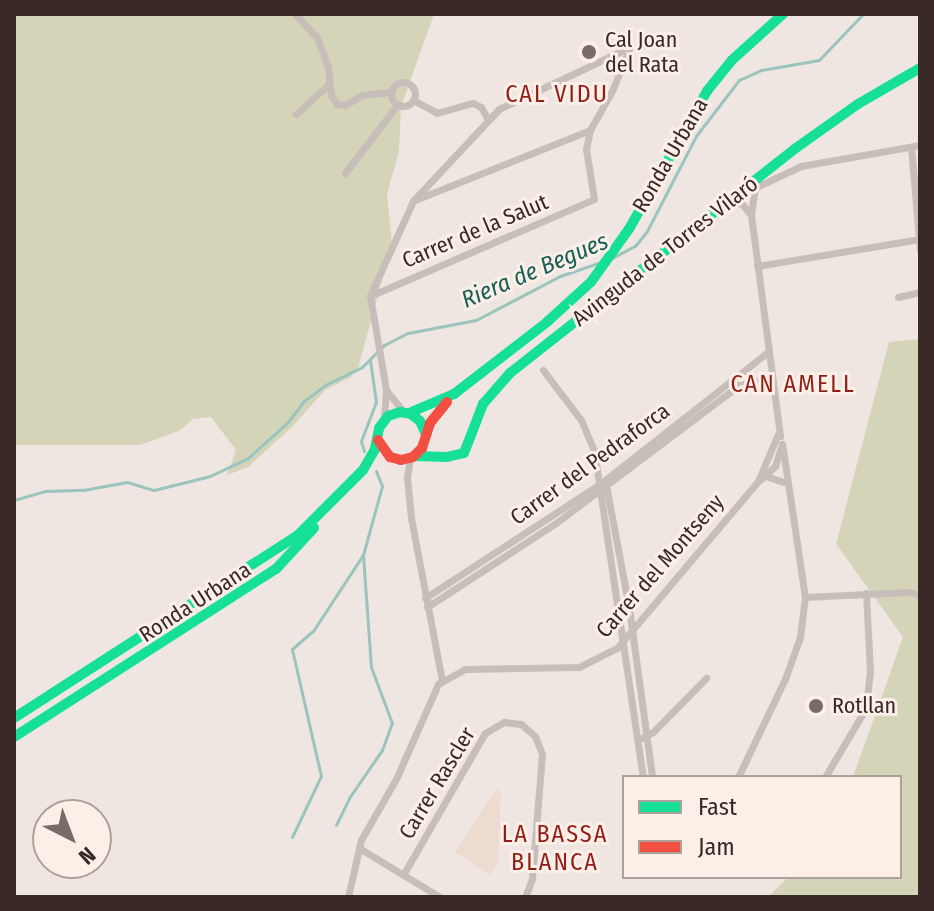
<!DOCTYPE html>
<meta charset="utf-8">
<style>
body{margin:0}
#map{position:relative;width:934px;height:911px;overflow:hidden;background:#efe6e1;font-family:"Fira Sans Condensed",sans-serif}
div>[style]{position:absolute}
.green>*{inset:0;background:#d4d4b9}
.plaza>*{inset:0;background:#eedbcf}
.stream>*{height:3px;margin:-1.5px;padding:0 1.5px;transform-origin:1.5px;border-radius:1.5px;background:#9ac4bd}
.street>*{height:7px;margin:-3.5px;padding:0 3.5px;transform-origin:3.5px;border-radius:3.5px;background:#c8beb9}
.street>.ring{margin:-3.5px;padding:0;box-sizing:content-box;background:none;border:7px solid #c8beb9;border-radius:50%}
.fast>*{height:10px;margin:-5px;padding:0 5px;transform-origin:5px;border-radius:5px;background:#16e098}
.jam>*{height:10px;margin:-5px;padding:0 5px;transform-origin:5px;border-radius:5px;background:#f24e42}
.dots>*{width:22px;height:22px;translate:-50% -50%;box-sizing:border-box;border:4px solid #fcefe8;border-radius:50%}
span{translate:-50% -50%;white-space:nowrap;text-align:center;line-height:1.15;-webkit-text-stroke:6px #fcefe8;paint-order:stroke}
.poi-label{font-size:22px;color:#392a27}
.left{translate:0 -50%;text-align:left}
.street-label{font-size:22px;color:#392a27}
.neighbourhood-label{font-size:24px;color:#911f17;letter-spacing:2px}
.water-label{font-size:24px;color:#185f58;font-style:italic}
.frame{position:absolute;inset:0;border:16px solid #392a27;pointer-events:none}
.legend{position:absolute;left:622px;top:775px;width:280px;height:104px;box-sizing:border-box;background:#fcefe8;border:2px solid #aea09b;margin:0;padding:10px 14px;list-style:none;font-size:24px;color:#392a27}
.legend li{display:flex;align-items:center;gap:16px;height:40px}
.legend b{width:40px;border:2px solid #aea09b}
.north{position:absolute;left:32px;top:799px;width:80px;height:80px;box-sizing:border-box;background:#fcefe8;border:2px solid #aea09b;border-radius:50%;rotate:138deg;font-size:22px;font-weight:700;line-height:32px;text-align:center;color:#392a27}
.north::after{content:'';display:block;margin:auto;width:28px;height:36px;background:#796c68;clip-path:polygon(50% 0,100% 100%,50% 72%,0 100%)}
</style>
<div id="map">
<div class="green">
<div style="clip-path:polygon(14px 14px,434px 14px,401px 107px,399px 151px,387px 194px,392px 244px,358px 368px,351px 377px,325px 390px,293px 426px,248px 467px,227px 475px,236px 450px,211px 417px,193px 419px,179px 431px,140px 445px,14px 445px)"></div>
<div style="clip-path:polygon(920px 339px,920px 897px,768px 897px,788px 877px,900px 877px,900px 777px,853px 777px,903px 637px,836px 544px,889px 342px)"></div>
</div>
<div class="plaza">
<div style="clip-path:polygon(496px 789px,501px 792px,498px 863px,489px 875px,455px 852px)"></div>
</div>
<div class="stream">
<div style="left:612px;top:258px;width:26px;rotate:-28deg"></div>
<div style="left:635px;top:246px;width:19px;rotate:-51deg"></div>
<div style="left:647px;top:231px;width:107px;rotate:-62.7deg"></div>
<div style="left:696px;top:136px;width:71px;rotate:-52.5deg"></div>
<div style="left:739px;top:80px;width:24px;rotate:-24deg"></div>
<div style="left:761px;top:70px;width:59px;rotate:-9.8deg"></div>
<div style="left:819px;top:60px;width:64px;rotate:-46.3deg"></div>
<div style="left:364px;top:451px;width:10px;rotate:-107deg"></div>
<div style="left:361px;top:441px;width:42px;rotate:-69deg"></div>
<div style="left:376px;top:402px;width:42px;rotate:-98.1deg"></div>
<div style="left:14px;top:500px;width:32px;rotate:-16deg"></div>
<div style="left:45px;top:491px;width:38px;rotate:-2deg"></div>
<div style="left:83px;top:490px;width:45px;rotate:-10.3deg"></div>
<div style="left:127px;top:482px;width:28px;rotate:17deg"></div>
<div style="left:154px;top:490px;width:58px;rotate:-14deg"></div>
<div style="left:210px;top:476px;width:42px;rotate:-25.3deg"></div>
<div style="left:248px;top:458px;width:54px;rotate:-42deg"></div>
<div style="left:288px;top:422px;width:26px;rotate:-53deg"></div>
<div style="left:304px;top:401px;width:26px;rotate:-37deg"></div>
<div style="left:325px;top:385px;width:41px;rotate:-25.9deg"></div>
<div style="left:362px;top:367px;width:31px;rotate:-45deg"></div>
<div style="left:384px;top:345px;width:27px;rotate:-27deg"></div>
<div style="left:408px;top:333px;width:69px;rotate:-10.8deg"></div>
<div style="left:476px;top:320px;width:95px;rotate:-27.6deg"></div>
<div style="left:560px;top:276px;width:43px;rotate:-18.9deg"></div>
<div style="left:336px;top:825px;width:30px;rotate:-64deg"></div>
<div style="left:349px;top:798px;width:58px;rotate:-55.5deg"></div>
<div style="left:382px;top:750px;width:29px;rotate:-70deg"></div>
<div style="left:392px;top:723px;width:60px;rotate:-110.6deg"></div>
<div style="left:371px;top:667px;width:111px;rotate:-94.1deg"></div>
<div style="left:292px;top:837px;width:68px;rotate:-64.6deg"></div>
<div style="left:321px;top:776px;width:130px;rotate:-102.9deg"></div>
<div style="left:292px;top:649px;width:28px;rotate:-41deg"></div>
<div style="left:313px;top:631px;width:91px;rotate:-56.7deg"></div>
<div style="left:363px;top:555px;width:72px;rotate:-74.6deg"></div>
<div style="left:382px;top:486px;width:16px;rotate:-112deg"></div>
</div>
<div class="street">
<div style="left:295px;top:14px;width:33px;rotate:47deg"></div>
<div style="left:317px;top:38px;width:31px;rotate:69deg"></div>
<div style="left:328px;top:67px;width:28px;rotate:84deg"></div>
<div style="left:331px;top:95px;width:11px;rotate:56deg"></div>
<div style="left:337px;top:104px;width:8px;rotate:7deg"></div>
<div style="left:345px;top:105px;width:20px;rotate:-30deg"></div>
<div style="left:362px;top:95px;width:29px;rotate:-6deg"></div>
<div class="ring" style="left:391px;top:82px;width:17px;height:17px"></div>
<div style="left:413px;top:100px;width:27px;rotate:28deg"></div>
<div style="left:437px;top:113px;width:37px;rotate:-16deg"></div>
<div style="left:473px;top:103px;width:9px;rotate:27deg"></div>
<div style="left:481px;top:107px;width:13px;rotate:61deg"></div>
<div style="left:296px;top:114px;width:45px;rotate:-42.3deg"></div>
<div style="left:911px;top:147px;width:102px;rotate:85deg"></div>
<div style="left:345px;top:173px;width:87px;rotate:-52.5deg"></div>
<div style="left:746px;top:192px;width:61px;rotate:-25.3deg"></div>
<div style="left:801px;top:166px;width:121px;rotate:-10deg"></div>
<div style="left:415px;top:200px;width:188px;rotate:-21.8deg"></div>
<div style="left:730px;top:201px;width:12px;rotate:14deg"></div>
<div style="left:742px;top:204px;width:14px;rotate:51deg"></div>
<div style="left:751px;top:215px;width:223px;rotate:82.5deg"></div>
<div style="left:751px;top:215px;width:28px;rotate:-82deg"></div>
<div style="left:757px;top:266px;width:165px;rotate:-9.4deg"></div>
<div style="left:370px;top:296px;width:244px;rotate:-23.4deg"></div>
<div style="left:594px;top:199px;width:51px;rotate:-99.1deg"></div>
<div style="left:586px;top:149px;width:19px;rotate:-78deg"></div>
<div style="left:590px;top:130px;width:45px;rotate:-60.6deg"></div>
<div style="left:612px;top:91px;width:48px;rotate:-67.8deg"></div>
<div style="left:630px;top:47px;width:145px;rotate:154.7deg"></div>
<div style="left:499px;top:109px;width:126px;rotate:133.1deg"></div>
<div style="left:413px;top:201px;width:104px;rotate:114.4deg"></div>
<div style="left:370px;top:296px;width:95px;rotate:80.3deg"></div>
<div style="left:386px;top:390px;width:28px;rotate:94deg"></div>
<div style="left:898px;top:297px;width:23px;rotate:-13deg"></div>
<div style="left:543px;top:370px;width:63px;rotate:52.8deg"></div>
<div style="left:581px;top:420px;width:33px;rotate:67deg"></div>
<div style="left:594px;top:450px;width:331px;rotate:81.5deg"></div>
<div style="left:386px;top:390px;width:28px;rotate:51deg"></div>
<div style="left:410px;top:458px;width:19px;rotate:99deg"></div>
<div style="left:407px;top:477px;width:41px;rotate:84.4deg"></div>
<div style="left:411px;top:518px;width:166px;rotate:79.2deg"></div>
<div style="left:766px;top:476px;width:18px;rotate:19deg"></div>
<div style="left:760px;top:480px;width:21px;rotate:-43deg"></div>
<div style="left:775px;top:466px;width:19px;rotate:-72deg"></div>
<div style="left:606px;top:485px;width:125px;rotate:79.4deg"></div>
<div style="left:629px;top:608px;width:171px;rotate:82.2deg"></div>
<div style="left:805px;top:597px;width:105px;rotate:-2.7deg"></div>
<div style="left:910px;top:592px;width:10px;rotate:17deg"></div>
<div style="left:425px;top:598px;width:209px;rotate:-33.1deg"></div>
<div style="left:600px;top:484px;width:215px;rotate:-38.2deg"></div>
<div style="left:427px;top:607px;width:154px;rotate:-33.1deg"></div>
<div style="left:556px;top:523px;width:229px;rotate:-37deg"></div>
<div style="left:739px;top:385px;width:34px;rotate:-12deg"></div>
<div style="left:642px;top:738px;width:13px;rotate:-29deg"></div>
<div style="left:653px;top:732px;width:76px;rotate:-45.5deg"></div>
<div style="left:738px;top:777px;width:109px;rotate:-64.4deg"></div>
<div style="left:785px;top:679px;width:45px;rotate:-70.3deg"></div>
<div style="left:800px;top:637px;width:40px;rotate:-82.9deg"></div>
<div style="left:805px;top:597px;width:155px;rotate:-98.5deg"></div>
<div style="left:825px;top:777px;width:80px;rotate:-59.3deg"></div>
<div style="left:866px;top:708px;width:36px;rotate:-84deg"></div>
<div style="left:870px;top:672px;width:79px;rotate:-92.9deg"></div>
<div style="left:359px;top:848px;width:95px;rotate:31.2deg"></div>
<div style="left:403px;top:875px;width:164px;rotate:-60deg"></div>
<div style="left:485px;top:733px;width:22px;rotate:-30deg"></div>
<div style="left:504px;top:722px;width:17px;rotate:7deg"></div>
<div style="left:521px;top:724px;width:18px;rotate:41deg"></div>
<div style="left:535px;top:736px;width:19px;rotate:69deg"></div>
<div style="left:542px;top:754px;width:125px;rotate:94.6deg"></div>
<div style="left:532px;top:879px;width:19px;rotate:111deg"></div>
<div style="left:348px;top:897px;width:58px;rotate:-77.2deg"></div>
<div style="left:361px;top:840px;width:70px;rotate:-60.2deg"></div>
<div style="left:396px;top:779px;width:104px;rotate:-66.1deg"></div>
<div style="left:438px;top:684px;width:31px;rotate:-29deg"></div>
<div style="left:465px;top:669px;width:114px;rotate:-1deg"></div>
<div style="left:579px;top:667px;width:42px;rotate:-26.6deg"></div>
<div style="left:617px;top:648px;width:219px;rotate:-49.8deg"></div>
<div style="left:758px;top:481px;width:51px;rotate:-66.9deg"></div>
</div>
<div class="fast">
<div style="left:409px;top:413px;width:49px;rotate:-22.9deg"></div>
<div style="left:454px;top:394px;width:118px;rotate:-37.7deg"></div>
<div style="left:547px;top:322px;width:59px;rotate:-42.3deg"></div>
<div style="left:591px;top:282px;width:65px;rotate:-54.4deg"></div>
<div style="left:629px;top:229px;width:159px;rotate:-60.5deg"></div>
<div style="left:707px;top:91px;width:40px;rotate:-51deg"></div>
<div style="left:732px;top:60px;width:69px;rotate:-42deg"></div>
<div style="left:415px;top:456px;width:32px;rotate:2deg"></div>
<div style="left:447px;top:457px;width:17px;rotate:-13deg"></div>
<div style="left:464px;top:453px;width:53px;rotate:-68.8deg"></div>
<div style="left:483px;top:404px;width:41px;rotate:-48.9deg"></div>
<div style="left:510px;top:373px;width:364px;rotate:-38.2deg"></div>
<div style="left:796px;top:148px;width:76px;rotate:-35.4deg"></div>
<div style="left:858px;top:104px;width:72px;rotate:-30.1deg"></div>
<div style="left:14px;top:718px;width:339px;rotate:-32.8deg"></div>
<div style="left:299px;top:534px;width:91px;rotate:-45deg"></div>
<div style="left:363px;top:470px;width:24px;rotate:-60deg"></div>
<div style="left:375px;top:449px;width:21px;rotate:-79deg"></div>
<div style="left:379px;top:428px;width:15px;rotate:-53deg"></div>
<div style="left:388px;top:416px;width:13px;rotate:-18deg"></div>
<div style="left:400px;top:412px;width:11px;rotate:10deg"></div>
<div style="left:411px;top:414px;width:11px;rotate:38deg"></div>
<div style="left:420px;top:421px;width:12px;rotate:66deg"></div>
<div style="left:14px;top:737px;width:311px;rotate:-32.7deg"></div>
<div style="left:276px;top:569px;width:56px;rotate:-47.2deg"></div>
</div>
<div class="jam">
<div style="left:378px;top:440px;width:21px;rotate:55deg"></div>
<div style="left:390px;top:457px;width:11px;rotate:15deg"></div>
<div style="left:401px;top:460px;width:12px;rotate:-14deg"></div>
<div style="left:413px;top:457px;width:13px;rotate:-45deg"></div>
<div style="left:422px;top:448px;width:26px;rotate:-72deg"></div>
<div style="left:430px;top:423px;width:27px;rotate:-51deg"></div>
</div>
<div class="dots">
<div style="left:589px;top:52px;background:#796c68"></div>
<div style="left:816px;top:706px;background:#796c68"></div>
</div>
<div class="poi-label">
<span class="left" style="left:605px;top:52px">Cal Joan<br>del Rata</span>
<span class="left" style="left:832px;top:706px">Rotllan</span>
</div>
<div class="street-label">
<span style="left:670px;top:155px;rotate:-60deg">Ronda Urbana</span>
<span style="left:475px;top:231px;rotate:-23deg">Carrer de la Salut</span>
<span style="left:665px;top:251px;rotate:-38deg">Avinguda de Torres Vilaró</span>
<span style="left:590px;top:464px;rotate:-36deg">Carrer del Pedraforca</span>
<span style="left:660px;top:566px;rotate:-49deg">Carrer del Montseny</span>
<span style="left:195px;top:602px;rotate:-33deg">Ronda Urbana</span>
<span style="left:437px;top:783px;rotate:-59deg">Carrer Rascler</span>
</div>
<div class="neighbourhood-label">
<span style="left:557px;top:95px">CAL VIDU</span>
<span style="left:793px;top:385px">CAN AMELL</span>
<span style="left:555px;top:849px">LA BASSA<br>BLANCA</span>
</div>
<div class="water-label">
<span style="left:535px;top:271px;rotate:-23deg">Riera de Begues</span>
</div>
<div class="frame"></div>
<ul class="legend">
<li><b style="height:10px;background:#16e098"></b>Fast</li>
<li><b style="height:10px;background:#f24e42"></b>Jam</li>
</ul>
<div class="north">N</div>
</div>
